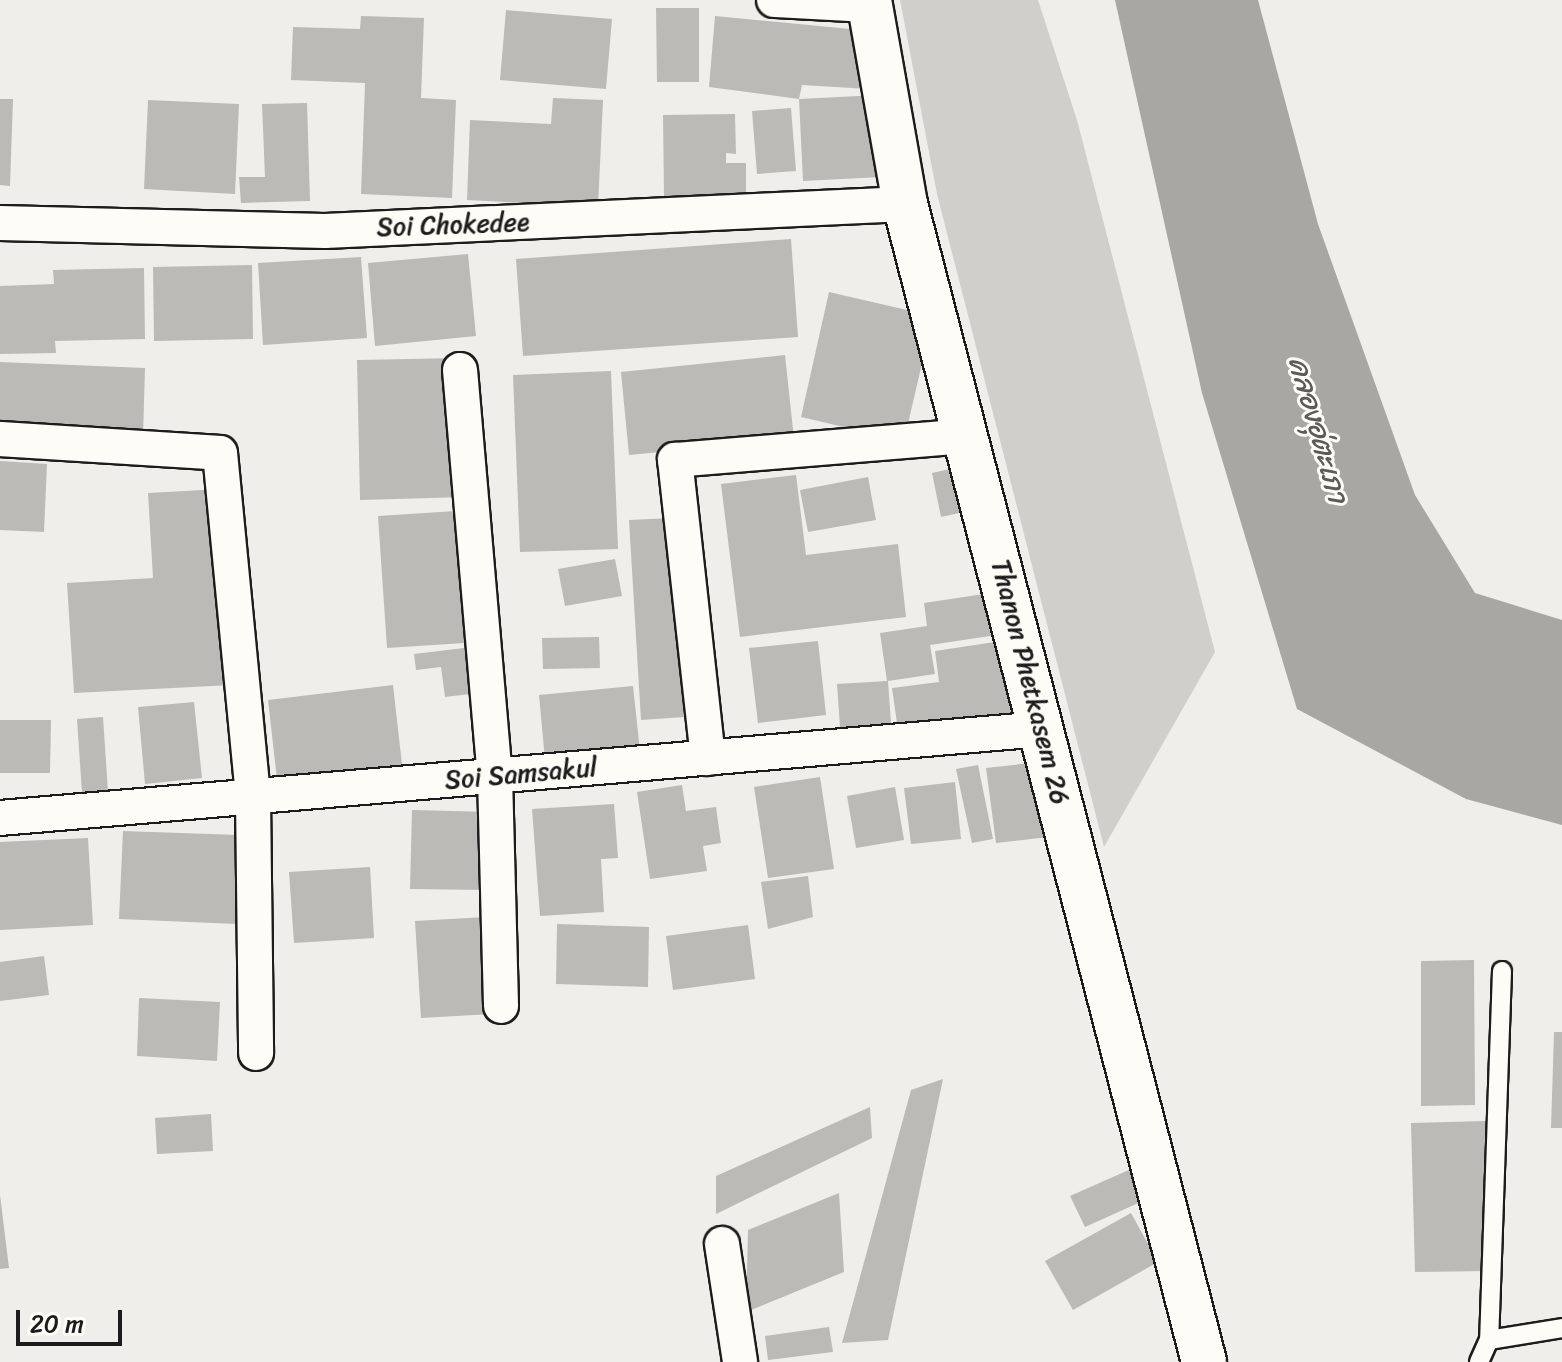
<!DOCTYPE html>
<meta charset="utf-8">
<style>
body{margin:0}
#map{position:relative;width:1562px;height:1362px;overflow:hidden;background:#f0eeea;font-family:Sriracha,"Playpen Sans Thai",sans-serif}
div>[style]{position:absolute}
.green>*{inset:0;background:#d0cfcc}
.water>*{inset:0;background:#a8a7a3}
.building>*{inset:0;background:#bbbab6}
.roads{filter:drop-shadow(2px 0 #1c1c1c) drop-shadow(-2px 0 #1c1c1c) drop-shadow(0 2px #1c1c1c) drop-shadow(0 -2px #1c1c1c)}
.lane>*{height:18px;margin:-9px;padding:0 9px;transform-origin:9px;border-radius:9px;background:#fdfcf7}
.street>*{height:34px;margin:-17px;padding:0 17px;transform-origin:17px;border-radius:17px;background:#fdfcf7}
.secondary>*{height:44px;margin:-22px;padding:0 22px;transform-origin:22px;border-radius:22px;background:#fdfcf7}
span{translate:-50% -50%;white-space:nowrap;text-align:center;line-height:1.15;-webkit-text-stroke:6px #fdfcf7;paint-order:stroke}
.street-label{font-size:26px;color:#1c1c1c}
.water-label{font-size:28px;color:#5b5b59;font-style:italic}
.scale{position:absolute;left:16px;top:1310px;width:106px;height:36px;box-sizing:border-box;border:4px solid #1c1c1c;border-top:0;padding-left:10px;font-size:24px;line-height:28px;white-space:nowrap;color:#1c1c1c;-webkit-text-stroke:6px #fdfcf7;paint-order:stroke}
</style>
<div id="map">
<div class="green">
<div style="clip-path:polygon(900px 0,1038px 0,1077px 120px,1215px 652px,1104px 847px,937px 194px)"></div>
</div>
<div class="water">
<div style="clip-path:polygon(1115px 0,1258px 0,1318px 224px,1415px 495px,1475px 593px,1562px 620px,1562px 825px,1466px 799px,1297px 709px,1202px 393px)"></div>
</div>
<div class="building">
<div style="clip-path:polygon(656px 8px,699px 8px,699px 82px,657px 82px)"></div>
<div style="clip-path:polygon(506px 10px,612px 19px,606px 89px,500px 80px)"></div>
<div style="clip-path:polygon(361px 16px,424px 18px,421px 98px,456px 100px,452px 198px,361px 194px,365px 83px,291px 80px,293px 27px,360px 29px)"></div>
<div style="clip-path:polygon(715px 16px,871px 31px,868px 89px,802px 85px,799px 99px,878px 95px,881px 177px,803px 181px,799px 99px,709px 87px)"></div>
<div style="clip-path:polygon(553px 98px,603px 100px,598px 207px,467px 200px,470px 120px,551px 124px)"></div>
<div style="clip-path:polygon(0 99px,13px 99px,10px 186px,0 185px)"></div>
<div style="clip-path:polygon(148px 100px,239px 104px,235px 194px,144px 189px)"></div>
<div style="clip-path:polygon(307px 103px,310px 201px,241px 203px,239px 177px,265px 177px,262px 104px)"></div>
<div style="clip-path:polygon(791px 108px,796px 171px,757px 174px,752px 111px)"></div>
<div style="clip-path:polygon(735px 114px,736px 154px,726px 153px,726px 163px,746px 163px,746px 197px,664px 197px,663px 115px)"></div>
<div style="clip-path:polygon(791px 239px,798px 337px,523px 356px,516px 259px)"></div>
<div style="clip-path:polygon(468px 254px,476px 336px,375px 346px,368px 263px)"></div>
<div style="clip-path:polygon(361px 257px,367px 338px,263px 345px,258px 263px)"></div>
<div style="clip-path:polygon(252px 265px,253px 339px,154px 341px,153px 267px)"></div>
<div style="clip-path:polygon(144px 268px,145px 339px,55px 341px,56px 353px,0 354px,0 286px,54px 284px,53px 270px)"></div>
<div style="clip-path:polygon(829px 292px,933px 316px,904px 441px,801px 417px)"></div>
<div style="clip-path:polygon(785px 355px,794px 439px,629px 455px,621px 372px)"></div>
<div style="clip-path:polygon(461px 358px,465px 497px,360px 500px,357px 360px)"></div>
<div style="clip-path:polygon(0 362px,145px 368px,143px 437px,0 431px)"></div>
<div style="clip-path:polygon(611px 371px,618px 549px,520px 552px,513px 375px)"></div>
<div style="clip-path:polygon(0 461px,47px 464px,44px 532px,0 530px)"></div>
<div style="clip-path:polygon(964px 466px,973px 510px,941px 517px,932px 473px)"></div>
<div style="clip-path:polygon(796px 475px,806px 555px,898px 544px,906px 617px,740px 637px,721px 484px)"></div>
<div style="clip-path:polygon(868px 477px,876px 520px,808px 532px,800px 490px)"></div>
<div style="clip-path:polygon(222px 489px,232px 685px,74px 693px,67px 583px,153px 578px,148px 493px)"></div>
<div style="clip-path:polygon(471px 510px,480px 642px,387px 648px,378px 516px)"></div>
<div style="clip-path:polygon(672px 518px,684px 717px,641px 720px,629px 520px)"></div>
<div style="clip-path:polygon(615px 559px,622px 596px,565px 606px,558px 569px)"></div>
<div style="clip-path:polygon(997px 592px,1003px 634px,930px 645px,935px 674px,888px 681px,892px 737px,841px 741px,837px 684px,887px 681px,880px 633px,927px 626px,924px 603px)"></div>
<div style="clip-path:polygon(599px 637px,600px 668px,543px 669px,542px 638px)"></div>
<div style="clip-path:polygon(1015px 639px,1026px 720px,899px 737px,892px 688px,939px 682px,935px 651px)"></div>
<div style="clip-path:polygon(818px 641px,826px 715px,758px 723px,749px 648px)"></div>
<div style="clip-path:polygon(481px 646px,487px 692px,445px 697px,441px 667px,416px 670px,414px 654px)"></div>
<div style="clip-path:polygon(393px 685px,403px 773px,278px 788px,268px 700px)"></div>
<div style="clip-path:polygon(633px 686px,640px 751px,545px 760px,539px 695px)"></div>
<div style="clip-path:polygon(194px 702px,202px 778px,145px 784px,138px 707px)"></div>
<div style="clip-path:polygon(103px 717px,108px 792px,82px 793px,77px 719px)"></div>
<div style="clip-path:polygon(0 720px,51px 720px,50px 773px,0 773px)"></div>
<div style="clip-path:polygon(1048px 761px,1057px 836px,996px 843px,986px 768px)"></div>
<div style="clip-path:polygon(978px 765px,993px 839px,972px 843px,956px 769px)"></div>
<div style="clip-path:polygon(820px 777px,834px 869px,768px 878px,754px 787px)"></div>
<div style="clip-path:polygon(955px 782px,961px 839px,911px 844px,904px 788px)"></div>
<div style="clip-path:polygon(682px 785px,686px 811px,716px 807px,721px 843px,703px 846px,707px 871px,650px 879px,637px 792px)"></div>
<div style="clip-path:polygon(895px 787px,904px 840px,856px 848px,847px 796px)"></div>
<div style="clip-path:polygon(614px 804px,618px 858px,601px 859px,604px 912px,540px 916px,532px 809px)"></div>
<div style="clip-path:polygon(412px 810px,492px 812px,490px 890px,410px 889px)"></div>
<div style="clip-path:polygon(123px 831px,239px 835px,236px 924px,119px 919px)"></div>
<div style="clip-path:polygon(88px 838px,93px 925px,0 930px,0 842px)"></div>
<div style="clip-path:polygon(370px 867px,374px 938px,294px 943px,289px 872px)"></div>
<div style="clip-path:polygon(808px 876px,813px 917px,768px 929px,761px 882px)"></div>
<div style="clip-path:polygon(486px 917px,492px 1014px,421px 1018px,415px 921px)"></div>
<div style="clip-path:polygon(557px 924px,649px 927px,648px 987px,556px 984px)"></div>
<div style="clip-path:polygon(748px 925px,755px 979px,673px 990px,666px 936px)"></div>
<div style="clip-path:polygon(44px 956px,49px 995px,0 1001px,0 962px)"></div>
<div style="clip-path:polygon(1474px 960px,1475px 1105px,1421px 1106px,1421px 961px)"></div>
<div style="clip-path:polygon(139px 998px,220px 1002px,217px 1061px,137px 1056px)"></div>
<div style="clip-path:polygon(1554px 1032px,1562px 1032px,1562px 1128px,1551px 1128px)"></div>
<div style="clip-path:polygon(943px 1079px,888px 1340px,842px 1343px,911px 1090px)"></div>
<div style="clip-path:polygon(870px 1107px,872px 1138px,716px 1214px,716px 1176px)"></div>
<div style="clip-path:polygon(211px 1114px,213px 1151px,157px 1154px,155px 1118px)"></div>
<div style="clip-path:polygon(1486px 1121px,1489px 1271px,1415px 1272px,1411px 1123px)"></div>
<div style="clip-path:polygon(1140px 1165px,1154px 1196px,1085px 1227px,1070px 1196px)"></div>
<div style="clip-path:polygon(839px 1193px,844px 1272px,746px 1312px,748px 1230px)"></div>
<div style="clip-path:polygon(0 1195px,9px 1268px,0 1269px)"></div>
<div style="clip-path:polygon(1131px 1213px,1158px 1262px,1073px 1310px,1045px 1261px)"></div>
<div style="clip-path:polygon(829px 1327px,833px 1352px,768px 1360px,765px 1336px)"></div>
</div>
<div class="roads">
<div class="lane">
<div style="left:1502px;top:971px;width:369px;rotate:92deg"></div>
<div style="left:1489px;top:1340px;width:74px;rotate:-9.3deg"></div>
<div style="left:1479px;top:1362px;width:24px;rotate:-66deg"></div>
</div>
<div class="street">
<div style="left:774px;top:0;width:96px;rotate:3deg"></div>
<div style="left:0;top:223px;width:325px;rotate:1.4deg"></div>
<div style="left:325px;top:231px;width:581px;rotate:-2.67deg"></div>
<div style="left:460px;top:370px;width:408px;rotate:85.1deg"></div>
<div style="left:495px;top:776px;width:230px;rotate:88.5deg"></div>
<div style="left:0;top:439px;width:220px;rotate:3.6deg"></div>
<div style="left:220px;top:453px;width:347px;rotate:84.5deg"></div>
<div style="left:253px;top:798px;width:255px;rotate:89.3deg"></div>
<div style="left:708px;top:758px;width:300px;rotate:-96.3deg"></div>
<div style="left:675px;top:460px;width:293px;rotate:-4.7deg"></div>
<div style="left:0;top:818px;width:1046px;rotate:-4.88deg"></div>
<div style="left:722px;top:1244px;width:119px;rotate:81.3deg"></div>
</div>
<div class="secondary">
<div style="left:869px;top:0;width:207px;rotate:80deg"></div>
<div style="left:905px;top:204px;width:1196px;rotate:75.52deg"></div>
</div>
</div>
<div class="street-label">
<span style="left:453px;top:225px;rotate:-2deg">Soi Chokedee</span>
<span style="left:1030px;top:682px;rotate:76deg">Thanon Phetkasem 26</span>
<span style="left:521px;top:774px;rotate:-5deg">Soi Samsakul</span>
</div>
<div class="water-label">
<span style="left:1318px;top:430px;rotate:74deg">คลองอุ่ตะเภา</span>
</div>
<div class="scale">20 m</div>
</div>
